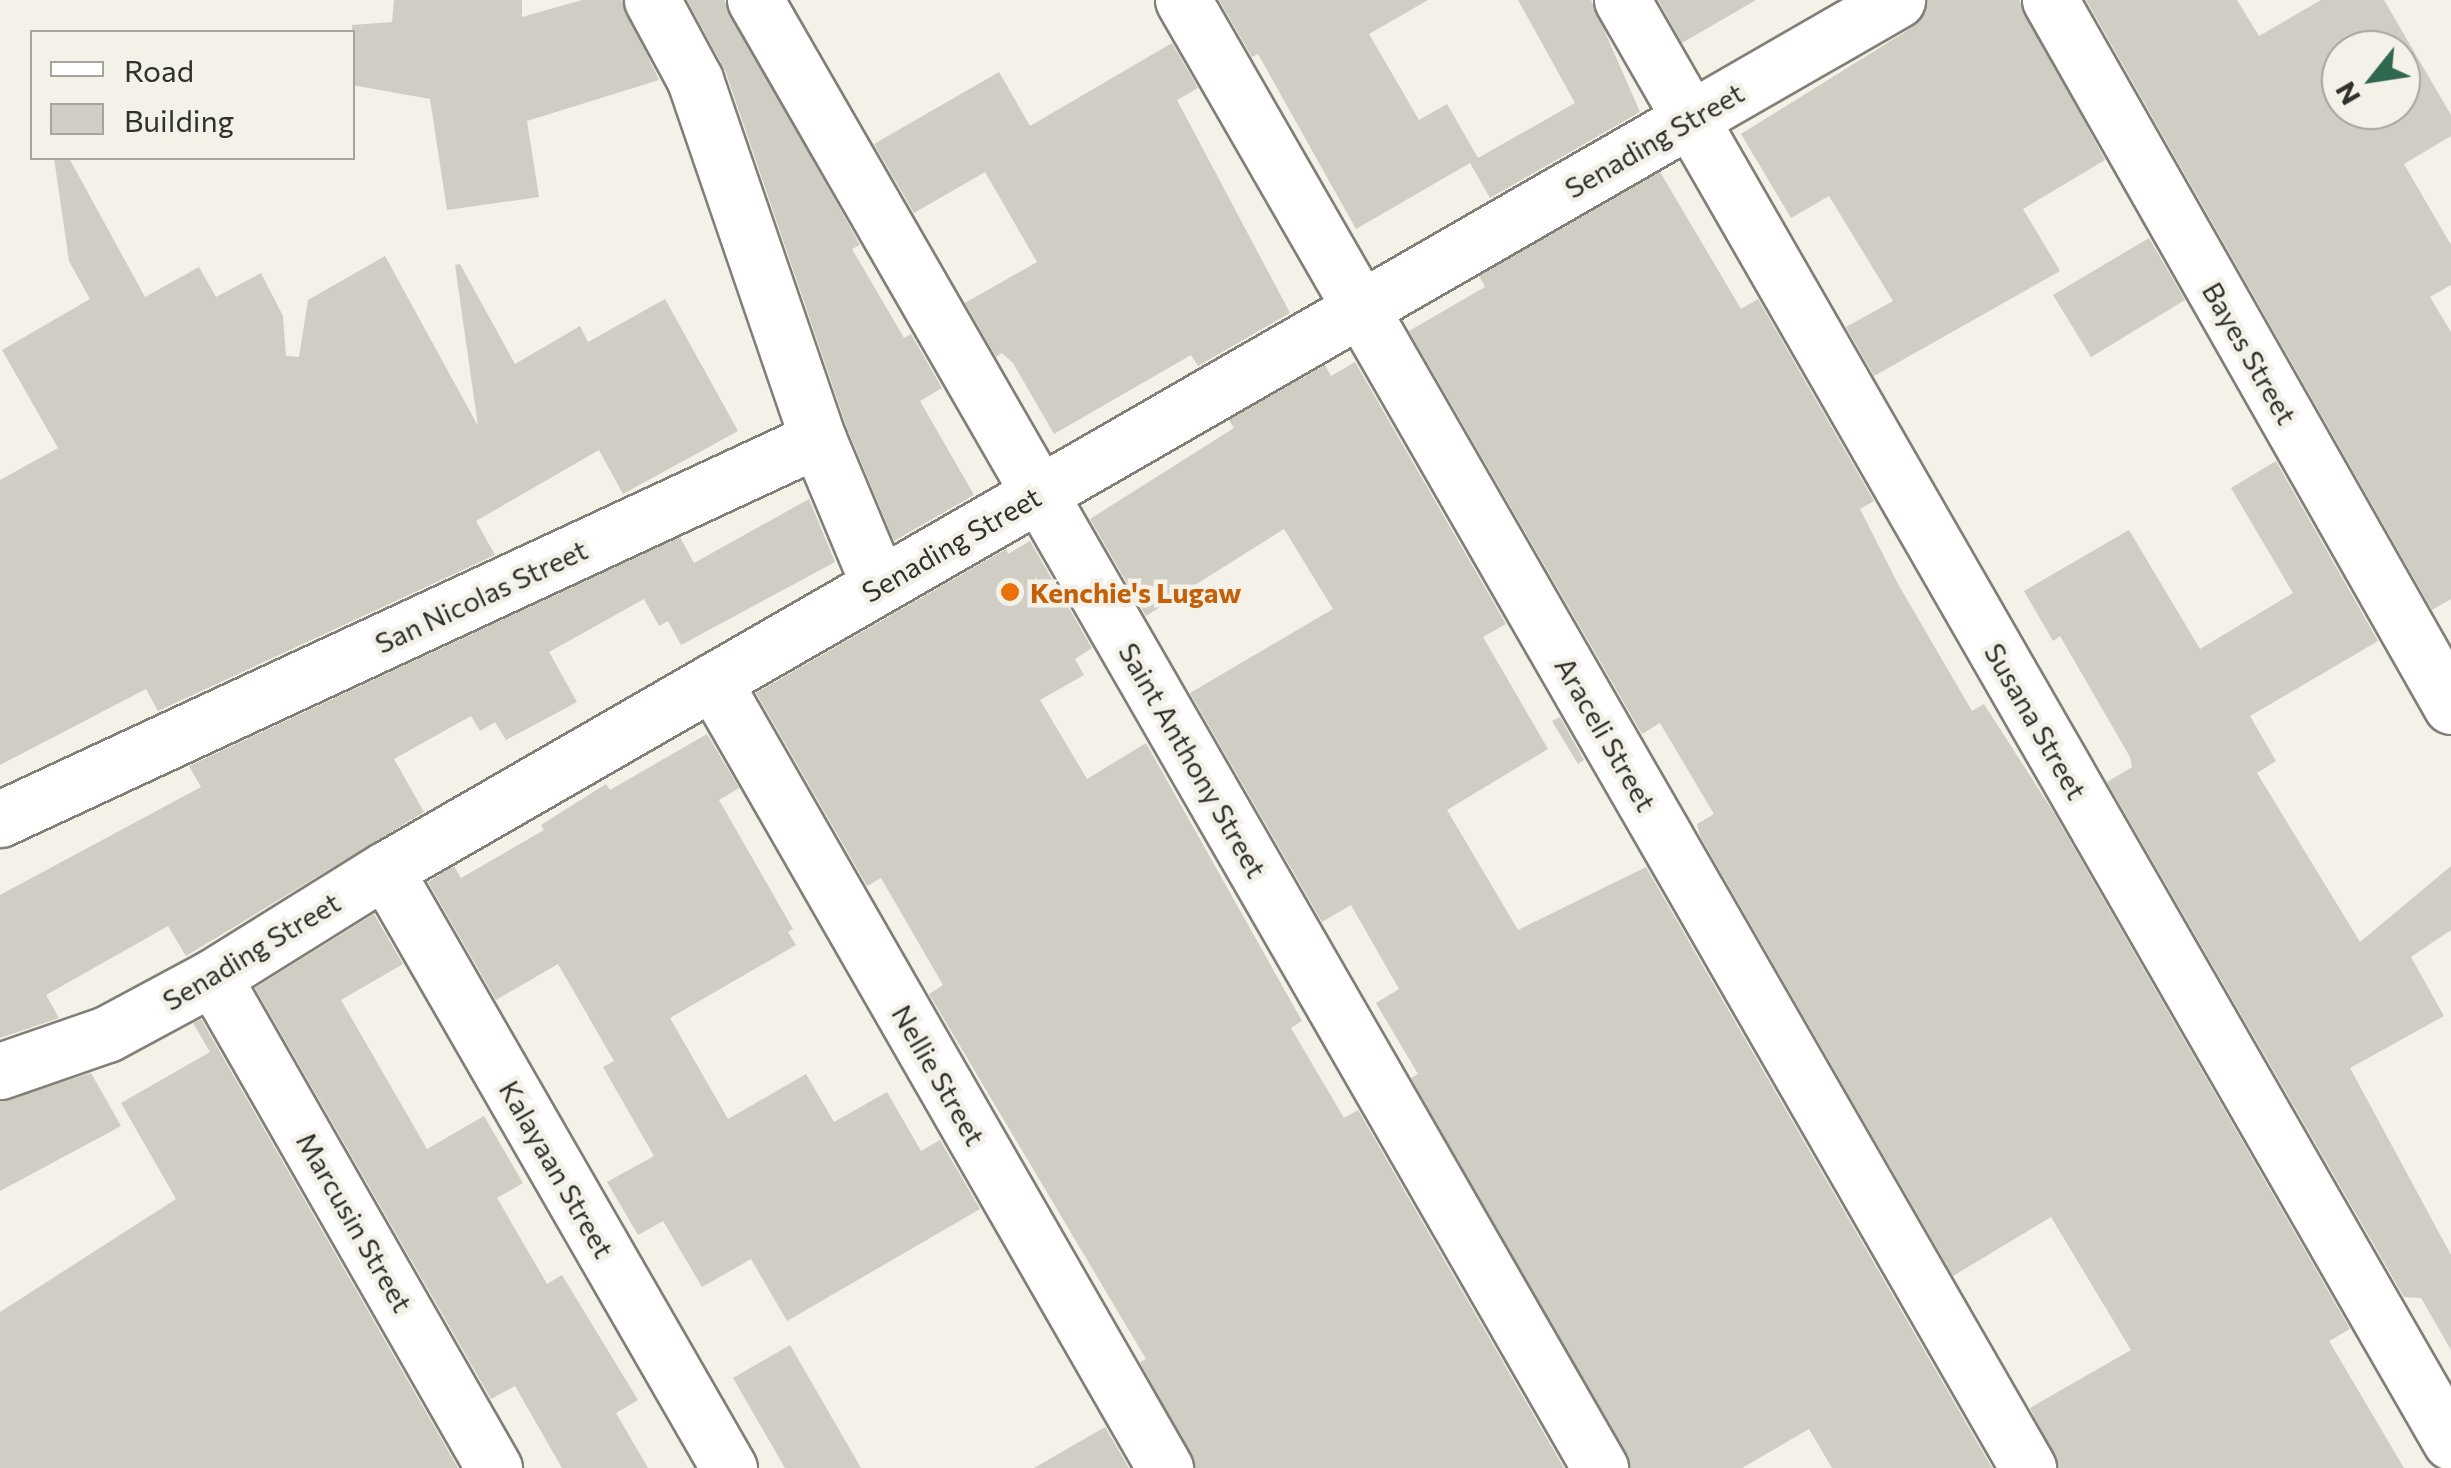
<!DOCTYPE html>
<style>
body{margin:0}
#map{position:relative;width:2451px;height:1468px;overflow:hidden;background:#f3f1e8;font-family:Commissioner,sans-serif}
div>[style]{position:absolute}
.building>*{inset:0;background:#cfcdc4}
.roads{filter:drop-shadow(2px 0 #817f77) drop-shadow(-2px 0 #817f77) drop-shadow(0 2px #817f77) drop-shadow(0 -2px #817f77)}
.minor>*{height:55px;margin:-27.5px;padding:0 27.5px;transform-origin:27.5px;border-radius:27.5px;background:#fff}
.tertiary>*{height:55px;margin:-27.5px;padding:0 27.5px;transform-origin:27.5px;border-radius:27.5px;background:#fff}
.dots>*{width:28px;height:28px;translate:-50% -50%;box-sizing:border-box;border:5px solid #f3f1e8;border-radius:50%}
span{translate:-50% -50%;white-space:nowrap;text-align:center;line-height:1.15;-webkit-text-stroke:9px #f3f1e8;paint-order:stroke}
.street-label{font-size:28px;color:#30302c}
.food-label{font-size:28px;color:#c56008;font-weight:700}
.left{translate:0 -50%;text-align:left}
.legend{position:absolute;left:30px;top:30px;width:325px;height:130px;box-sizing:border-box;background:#f3f1e8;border:2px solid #a5a49d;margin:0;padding:12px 18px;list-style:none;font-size:30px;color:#30302c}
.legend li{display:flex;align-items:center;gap:20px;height:50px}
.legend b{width:50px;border:2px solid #a5a49d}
.north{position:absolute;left:2321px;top:30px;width:100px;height:100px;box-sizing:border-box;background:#f3f1e8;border:2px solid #a5a49d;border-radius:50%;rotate:240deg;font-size:28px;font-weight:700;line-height:40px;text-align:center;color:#30302c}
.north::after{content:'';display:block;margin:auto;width:35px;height:45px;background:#2f674f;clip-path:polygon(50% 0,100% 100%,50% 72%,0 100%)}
</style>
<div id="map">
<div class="building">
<div style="clip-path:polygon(394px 0,522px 0,522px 17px,582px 0,621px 0,659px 80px,527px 121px,539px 197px,447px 210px,430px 99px,352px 85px,352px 25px,392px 22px)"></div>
<div style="clip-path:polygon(687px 0,724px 0,860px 245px,852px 249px,904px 338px,911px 334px,942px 388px,920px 401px,974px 495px,894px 541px,847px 428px,725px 70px)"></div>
<div style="clip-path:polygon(1219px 0,1428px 0,1369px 34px,1419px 120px,1447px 104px,1478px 158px,1575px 103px,1518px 0,1591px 0,1640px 112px,1490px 198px,1470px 163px,1356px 229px,1258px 54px,1252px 57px)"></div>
<div style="clip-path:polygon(1658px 0,1756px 0,1682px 43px)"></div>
<div style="clip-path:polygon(1928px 0,2019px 0,2105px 160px,2023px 209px,2060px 271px,1874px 376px,1846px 327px,1893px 301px,1829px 196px,1791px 218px,1741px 134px,1913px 27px)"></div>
<div style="clip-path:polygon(evenodd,2086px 0,2237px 0,2259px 36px,2321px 0,2384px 0,2451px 115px,2451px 136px,2404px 164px,2451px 245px,2451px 285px,2430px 297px,2451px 332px,2451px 599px,2432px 610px,2086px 0,2341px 50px,2401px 50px,2401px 110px,2341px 110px,2341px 50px)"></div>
<div style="clip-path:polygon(1172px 43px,1198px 88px,1177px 100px,1290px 313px,1198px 366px,1191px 355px,1054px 434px,1013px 363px,1002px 353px,996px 357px,965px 303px,1037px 262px,985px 172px,914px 213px,874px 144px,999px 72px,1030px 126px)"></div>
<div style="clip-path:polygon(54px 158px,69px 158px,145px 297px,199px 267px,216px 297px,261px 273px,283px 316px,286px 356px,299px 357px,308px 300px,385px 256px,478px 426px,455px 265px,460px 264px,515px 364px,580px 326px,588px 342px,665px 299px,738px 431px,623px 494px,599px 450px,476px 521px,495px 555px,158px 711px,146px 689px,0 765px,0 480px,58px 448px,2px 350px,90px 299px,69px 261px)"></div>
<div style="clip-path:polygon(1660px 172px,1741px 309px,1758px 299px,1874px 501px,1860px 509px,1898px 584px,1972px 711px,1984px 704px,2054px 813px,2350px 1329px,2329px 1341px,2404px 1468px,2059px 1468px,2030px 1408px,2131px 1350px,2051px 1217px,1953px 1276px,1700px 836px,1697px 824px,1714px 814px,1660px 723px,1642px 734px,1409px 331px,1485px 287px,1479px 276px)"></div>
<div style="clip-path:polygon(2149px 238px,2185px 300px,2091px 357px,2053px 295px)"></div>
<div style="clip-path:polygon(1355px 362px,1506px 624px,1483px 637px,1548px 749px,1447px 810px,1518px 930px,1646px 867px,1992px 1468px,1832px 1468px,1809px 1429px,1742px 1468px,1631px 1468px,1411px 1078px,1418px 1074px,1376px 1003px,1399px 989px,1351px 905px,1322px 922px,1190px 693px,1333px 609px,1284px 529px,1146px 616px,1090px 519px,1234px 428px,1229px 420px,1325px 365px,1331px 376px)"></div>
<div style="clip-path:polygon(2276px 461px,2378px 641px,2250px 716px,2276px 761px,2257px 773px,2360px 942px,2451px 866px,2451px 930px,2411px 957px,2444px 1016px,2350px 1068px,2451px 1255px,2451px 1350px,2421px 1298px,2404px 1297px,2107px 782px,2132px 767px,2130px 757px,2060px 636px,2053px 641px,2024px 591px,2129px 530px,2200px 649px,2293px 593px,2231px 488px)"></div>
<div style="clip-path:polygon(809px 499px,835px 562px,681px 645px,668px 621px,659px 626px,644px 599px,549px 652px,577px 702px,506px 740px,495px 722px,480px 731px,471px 716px,394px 759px,424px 812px,186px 956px,168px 926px,46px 995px,59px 1018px,0 1038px,0 895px,201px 787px,189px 766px,680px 537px,694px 563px)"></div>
<div style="clip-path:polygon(1030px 541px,1092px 648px,1075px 659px,1084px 675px,1040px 700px,1087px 779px,1146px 743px,1302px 1021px,1291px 1028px,1344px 1118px,1358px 1110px,1564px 1468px,1196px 1468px,1140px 1362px,1146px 1359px,929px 994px,943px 985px,881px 878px,867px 886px,756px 693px,1006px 549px,1008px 554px)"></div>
<div style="clip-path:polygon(1560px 717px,1584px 760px,1578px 764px,1552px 721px)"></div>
<div style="clip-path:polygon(707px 734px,739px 788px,719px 800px,793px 929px,788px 932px,796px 945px,670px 1018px,728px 1119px,806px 1074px,834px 1122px,887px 1092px,921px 1151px,940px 1140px,980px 1209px,787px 1321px,751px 1259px,702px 1287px,663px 1221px,638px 1235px,607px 1182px,654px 1156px,603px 1067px,614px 1061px,558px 964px,496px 1000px,428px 882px,454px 866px,461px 878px,544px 830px,541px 825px,606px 784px,610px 790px)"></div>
<div style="clip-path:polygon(374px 914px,403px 964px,341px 1000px,427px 1149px,484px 1116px,523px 1183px,497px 1198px,547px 1284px,562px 1275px,638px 1400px,616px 1413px,648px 1468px,562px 1468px,515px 1386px,491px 1399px,255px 988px)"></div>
<div style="clip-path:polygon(201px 1019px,458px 1468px,0 1468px,0 1312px,176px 1199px,121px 1103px,210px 1052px,193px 1023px)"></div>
<div style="clip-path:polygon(91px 1073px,121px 1126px,0 1191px,0 1101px)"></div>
<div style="clip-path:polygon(790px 1345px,861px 1468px,785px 1468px,733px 1378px)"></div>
<div style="clip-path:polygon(1105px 1427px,1129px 1468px,1034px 1468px)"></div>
</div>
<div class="roads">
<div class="minor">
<div style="left:652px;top:0;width:91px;rotate:61.7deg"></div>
<div style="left:695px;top:80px;width:379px;rotate:71.1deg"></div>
<div style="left:818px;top:439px;width:158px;rotate:67.3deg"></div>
<div style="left:755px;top:0;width:1694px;rotate:60.07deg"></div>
<div style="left:1183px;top:0;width:1694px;rotate:60.07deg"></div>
<div style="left:713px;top:681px;width:908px;rotate:60.13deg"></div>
<div style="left:0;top:819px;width:902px;rotate:-24.92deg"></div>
<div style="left:385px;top:870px;width:690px;rotate:60.09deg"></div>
<div style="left:213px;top:977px;width:566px;rotate:60.22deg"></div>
<div style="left:0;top:1071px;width:113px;rotate:-19.1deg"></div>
<div style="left:107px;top:1034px;width:120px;rotate:-28.3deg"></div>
<div style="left:213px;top:977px;width:203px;rotate:-31.9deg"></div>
<div style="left:385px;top:870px;width:1506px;rotate:-29.92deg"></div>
</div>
<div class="tertiary">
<div style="left:1622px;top:0;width:1663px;rotate:60.11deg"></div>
<div style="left:2050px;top:0;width:812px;rotate:60.4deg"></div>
<div style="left:1690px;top:119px;width:239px;rotate:-29.9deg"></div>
</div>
</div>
<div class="dots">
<div style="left:1010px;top:592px;background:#e8710a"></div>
</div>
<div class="street-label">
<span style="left:1654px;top:140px;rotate:-30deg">Senading Street</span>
<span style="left:2250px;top:353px;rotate:60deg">Bayes Street</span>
<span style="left:951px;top:544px;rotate:-30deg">Senading Street</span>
<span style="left:481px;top:596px;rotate:-25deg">San Nicolas Street</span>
<span style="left:2036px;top:721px;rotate:60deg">Susana Street</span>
<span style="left:1606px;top:734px;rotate:60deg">Araceli Street</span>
<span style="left:1193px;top:760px;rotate:60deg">Saint Anthony Street</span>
<span style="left:251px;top:951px;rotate:-31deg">Senading Street</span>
<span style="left:939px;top:1075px;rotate:60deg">Nellie Street</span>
<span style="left:557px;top:1169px;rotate:60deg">Kalayaan Street</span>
<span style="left:355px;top:1222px;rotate:60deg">Marcusin Street</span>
</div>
<div class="food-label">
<span class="left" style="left:1030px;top:592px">Kenchie's Lugaw</span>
</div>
<ul class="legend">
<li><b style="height:12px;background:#fff"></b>Road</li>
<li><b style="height:28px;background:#cfcdc4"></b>Building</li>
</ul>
<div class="north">N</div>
</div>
